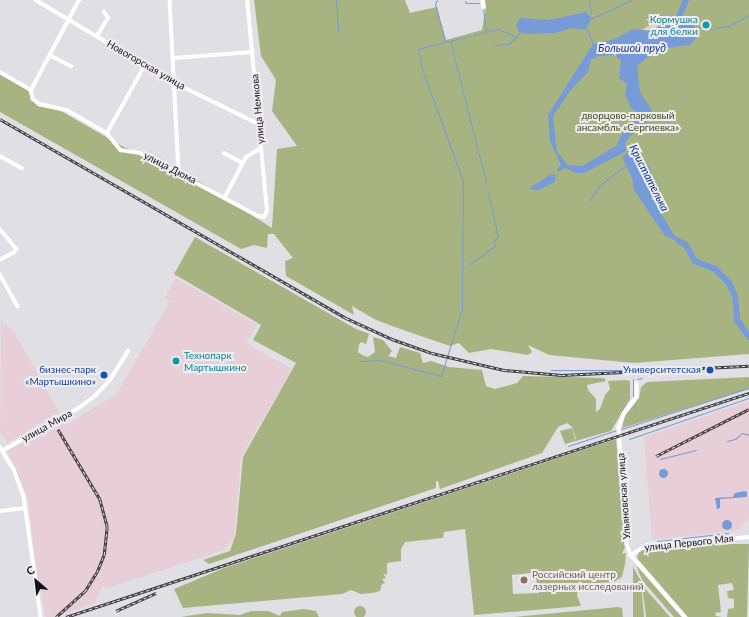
<!DOCTYPE html>
<meta charset="utf-8">
<style>
body{margin:0}
#map{position:relative;width:749px;height:617px;overflow:hidden;background:#e0dfe4;font-family:Lato,sans-serif}
div>[style]{position:absolute}
.industrial>*{inset:0;background:#e7ced7}
.green>*{inset:0;background:#a7b482}
.round{border-radius:50%}
.sand>*{inset:0;background:#e0d6b1}
.water>*{inset:0;background:#779bd9}
.stream>*{height:1px;margin:-0.5px;padding:0 0.5px;transform-origin:0.5px;border-radius:0.5px;background:#779bd9}
.river>*{height:6px;margin:-3px;padding:0 3px;transform-origin:3px;border-radius:3px;background:#779bd9}
.minor>*{height:3.5px;margin:-1.75px;padding:0 1.75px;transform-origin:1.75px;border-radius:1.75px;background:#fff}
.rail>*{height:2.5px;margin-top:-1.25px;transform-origin:0;background:repeating-linear-gradient(90deg,#eeecf1 0 3px,#38373a 0 6px);box-sizing:border-box;border-block:1px solid #38373a}
.dots>*{width:11px;height:11px;translate:-50% -50%;box-sizing:border-box;border:2px solid #eeecf1;border-radius:50%}
span{translate:-50% -50%;white-space:nowrap;text-align:center;line-height:1.15;-webkit-text-stroke:4px #eeecf1;paint-order:stroke}
.culture-label{font-size:10px;color:#0d838f}
.right{translate:-100% -50%;text-align:right}
.left{translate:0 -50%;text-align:left}
.street-label{font-size:10px;color:#141315}
.park-label{font-size:10px;color:#404b14}
.transit-label{font-size:10px;color:#164399}
.education-label{font-size:10px;color:#785e54}
.water-label{font-size:11px;color:#123a83;font-style:italic}
.north{position:absolute;left:16px;top:561px;width:40px;height:40px;-webkit-text-stroke:3px #eeecf1;paint-order:stroke;rotate:332deg;font-size:11px;font-weight:700;line-height:16px;text-align:center;color:#141315}
.north::after{content:'';display:block;margin:auto;width:14px;height:18px;background:#141315;clip-path:polygon(50% 0,100% 100%,50% 72%,0 100%)}
</style>
<div id="map">
<div class="industrial">
<div style="clip-path:polygon(176px 278px,257px 325px,246px 343px,292px 369px,241px 457px,234px 538px,224px 550px,105px 589px,103px 584px,95px 603px,55px 617px,46px 617px,35px 561px,28px 499px,7px 450px,65px 420px,68px 424px,117px 394px,170px 301px,165px 298px)"></div>
<div style="clip-path:polygon(1px 320px,14px 332px,59px 412px,7px 443px,0 432px)"></div>
<div style="clip-path:polygon(749px 401px,749px 518px,736px 531px,652px 540px,644px 437px)"></div>
</div>
<div class="green">
<div style="clip-path:polygon(254px 0,405px 0,410px 13px,437px 7px,446px 40px,482px 30px,486px 6px,485px 0,749px 0,749px 354px,634px 363px,549px 355px,528px 345px,532px 352px,528px 355px,491px 349px,469px 353px,459px 343px,450px 346px,406px 331px,376px 320px,352px 306px,354px 315px,286px 276px,285px 261px,293px 258px,274px 234px,268px 234px,267px 248px,254px 245px,241px 249px,0 112px,0 74px,28px 90px,37px 106px,61px 111px,122px 146px,195px 179px,272px 228px,277px 149px,297px 146px,272px 111px,276px 80px,261px 56px)"></div>
<div style="clip-path:polygon(195px 237px,356px 329px,367px 333px,369px 334px,366px 344px,361px 342px,359px 345px,358px 352px,362px 355px,368px 357px,375px 352px,373px 337px,383px 340px,392px 351px,388px 356px,396px 358px,400px 347px,420px 353px,423px 363px,431px 361px,449px 367px,482px 370px,486px 386px,495px 389px,517px 383px,523px 376px,604px 378px,606px 381px,587px 385px,588px 390px,596px 399px,596px 412px,600px 409px,605px 395px,610px 389px,608px 381px,626px 380px,630px 381px,630px 399px,611px 431px,565px 444px,560px 431px,572px 428px,575px 439px,568px 441px,576px 439px,572px 427px,567px 423px,558px 427px,542px 453px,440px 489px,438px 481px,436px 481px,436px 488px,209px 564px,203px 560px,230px 551px,236px 534px,243px 457px,296px 363px,253px 340px,261px 325px,174px 274px)"></div>
<div style="clip-path:polygon(749px 377px,749px 389px,622px 428px,625px 416px,639px 398px,641px 387px,647px 382px)"></div>
<div style="clip-path:polygon(evenodd,616px 439px,625px 547px,622px 554px,626px 553px,625px 564px,622px 577px,614px 582px,585px 584px,579px 581px,577px 595px,581px 606px,474px 615px,465px 529px,444px 532px,443px 538px,405px 542px,401px 549px,401px 561px,387px 563px,387px 575px,383px 573px,386px 578px,382px 579px,385px 583px,382px 584px,380px 591px,373px 593px,361px 594px,351px 590px,342px 594px,183px 608px,174px 589px,224px 568px,616px 439px,530px 573px,535px 573px,539px 593px,513px 594px,512px 575px,530px 573px)"></div>
<div style="clip-path:polygon(703px 544px,749px 544px,747px 617px,727px 617px,728px 609px,734px 608px,734px 599px,728px 598px,727px 591px,734px 590px,732px 583px,718px 585px,721px 612px,715px 613px,716px 616px,722px 617px,688px 617px,637px 558px,639px 552px,645px 549px)"></div>
<div style="clip-path:polygon(636px 565px,671px 605px,682px 617px,674px 617px,642px 580px)"></div>
<div style="clip-path:polygon(633px 567px,641px 581px,644px 617px,633px 617px)"></div>
<div style="clip-path:polygon(642px 585px,670px 617px,646px 617px)"></div>
<div class="round" style="left:354px;top:606px;width:12px;height:12px"></div>
<div style="clip-path:polygon(618px 607px,622px 608px,623px 617px,514px 617px)"></div>
<div style="clip-path:polygon(303px 609px,316px 611px,319px 617px,181px 617px,207px 613px,240px 615px,251px 611px,268px 611px,280px 616px,282px 612px)"></div>
</div>
<div class="sand">
<div style="clip-path:polygon(659px 19px,661px 23px,658px 28px,651px 31px,642px 30px)"></div>
</div>
<div class="water">
<div style="clip-path:polygon(586px 12px,592px 18px,585px 30px,572px 28px,555px 33px,528px 34px,519px 32px,516px 25px,520px 18px,549px 20px)"></div>
<div style="clip-path:polygon(evenodd,670px 19px,693px 25px,697px 34px,694px 41px,689px 45px,658px 49px,637px 66px,640px 92px,652px 110px,649px 121px,629px 137px,625px 143px,626px 151px,621px 154px,584px 173px,576px 173px,565px 168px,558px 172px,557px 169px,561px 165px,550px 141px,548px 115px,593px 44px,615px 39px,633px 29px,651px 31px,670px 19px,615px 55px,621px 61px,619px 78px,627px 84px,625px 95px,631px 108px,639px 114px,637px 119px,624px 130px,616px 146px,582px 166px,568px 165px,557px 152px,553px 116px,570px 91px,588px 72px,591px 60px,599px 56px,615px 55px)"></div>
<div style="clip-path:polygon(628px 152px,644px 160px,649px 166px,655px 185px,652px 198px,674px 235px,686px 245px,665px 236px,634px 190px,632px 178px,622px 157px)"></div>
<div style="clip-path:polygon(551px 174px,556px 175px,555px 182px,539px 190px,529px 189px)"></div>
<div class="round" style="left:658.5px;top:468.5px;width:9px;height:9px"></div>
<div style="clip-path:polygon(745px 491px,747px 492px,747px 497px,720px 499px,720px 508px,717px 509px,715px 498px,733px 497px,735px 493px)"></div>
<div class="round" style="left:722px;top:520px;width:10px;height:10px"></div>
</div>
<div class="stream">
<div style="left:336px;top:0;width:31px;rotate:86deg"></div>
<div style="left:437px;top:0;width:4px;rotate:117deg"></div>
<div style="left:435px;top:4px;width:39px;rotate:75deg"></div>
<div style="left:445px;top:42px;width:55px;rotate:-13.8deg"></div>
<div style="left:498px;top:29px;width:21px;rotate:23deg"></div>
<div style="left:517px;top:37px;width:6px;rotate:-59deg"></div>
<div style="left:589px;top:0;width:14px;rotate:82deg"></div>
<div style="left:465px;top:1px;width:2px;rotate:63deg"></div>
<div style="left:466px;top:3px;width:13px"></div>
<div style="left:483px;top:8px;width:23px;rotate:83deg"></div>
<div style="left:614px;top:8px;width:19px;rotate:-25deg"></div>
<div style="left:592px;top:18px;width:23px;rotate:-23deg"></div>
<div style="left:696px;top:28px;width:7px;rotate:-8deg"></div>
<div style="left:707px;top:28px;width:5px;rotate:11deg"></div>
<div style="left:715px;top:28px;width:14px;rotate:-8deg"></div>
<div style="left:729px;top:26px;width:23px;rotate:-29deg"></div>
<div style="left:587px;top:29px;width:16px;rotate:68deg"></div>
<div style="left:450px;top:41px;width:146px;rotate:75.7deg"></div>
<div style="left:495px;top:45px;width:13px;rotate:-4deg"></div>
<div style="left:508px;top:44px;width:11px;rotate:-38deg"></div>
<div style="left:589px;top:201px;width:18px;rotate:-56deg"></div>
<div style="left:599px;top:186px;width:33px;rotate:-38deg"></div>
<div style="left:470px;top:264px;width:31px;rotate:-36deg"></div>
<div style="left:495px;top:246px;width:6px;rotate:-99deg"></div>
<div style="left:494px;top:240px;width:5px;rotate:-37deg"></div>
<div style="left:498px;top:237px;width:45px;rotate:-102.8deg"></div>
<div style="left:360px;top:361px;width:20px;rotate:-3deg"></div>
<div style="left:380px;top:360px;width:63px;rotate:14.7deg"></div>
<div style="left:441px;top:376px;width:70px;rotate:-72.6deg"></div>
<div style="left:462px;top:309px;width:128px;rotate:-89.6deg"></div>
<div style="left:463px;top:181px;width:119px;rotate:-110.1deg"></div>
<div style="left:422px;top:69px;width:20px;rotate:-101deg"></div>
<div style="left:418px;top:49px;width:28px;rotate:-15deg"></div>
<div style="left:551px;top:370px;width:82px"></div>
<div style="left:636px;top:370px;width:39px;rotate:-4deg"></div>
<div style="left:637px;top:379px;width:5px;rotate:-11deg"></div>
<div style="left:630px;top:403px;width:4px;rotate:-45deg"></div>
<div style="left:633px;top:400px;width:21px;rotate:-90deg"></div>
<div style="left:634px;top:406px;width:2px;rotate:63deg"></div>
<div style="left:621px;top:429px;width:134px;rotate:-17.8deg"></div>
<div style="left:629px;top:439px;width:127px;rotate:-18.9deg"></div>
<div style="left:727px;top:441px;width:8px;rotate:-14deg"></div>
<div style="left:735px;top:439px;width:9px;rotate:-41deg"></div>
<div style="left:742px;top:433px;width:7px;rotate:16deg"></div>
<div style="left:568px;top:446px;width:52px;rotate:-18.1deg"></div>
<div style="left:660px;top:459px;width:37px;rotate:-14deg"></div>
<div style="left:657px;top:541px;width:72px;rotate:-6.3deg"></div>
</div>
<div class="river">
<div style="left:675px;top:26px;width:28px;rotate:-67deg"></div>
<div style="left:679px;top:241px;width:8px;rotate:30deg"></div>
<div style="left:686px;top:245px;width:18px;rotate:61deg"></div>
<div style="left:695px;top:261px;width:22px;rotate:22deg"></div>
<div style="left:715px;top:269px;width:20px;rotate:45deg"></div>
<div style="left:729px;top:283px;width:14px;rotate:65deg"></div>
<div style="left:735px;top:296px;width:24px;rotate:85deg"></div>
<div style="left:737px;top:320px;width:21px;rotate:55deg"></div>
</div>
<div class="minor">
<div style="left:36px;top:0;width:162px;rotate:30.8deg"></div>
<div style="left:175px;top:83px;width:93px;rotate:26deg"></div>
<div style="left:170px;top:0;width:172px;rotate:87deg"></div>
<div style="left:483px;top:0;width:7px;rotate:82deg"></div>
<div style="left:97px;top:36px;width:21px;rotate:-59deg"></div>
<div style="left:108px;top:18px;width:7px;rotate:-124deg"></div>
<div style="left:50px;top:55px;width:24px;rotate:28deg"></div>
<div style="left:174px;top:58px;width:79px;rotate:-4.3deg"></div>
<div style="left:0;top:72px;width:36px;rotate:30deg"></div>
<div style="left:31px;top:90px;width:9px;rotate:77deg"></div>
<div style="left:33px;top:99px;width:9px;rotate:36deg"></div>
<div style="left:40px;top:104px;width:28px;rotate:13deg"></div>
<div style="left:67px;top:110px;width:46px;rotate:29.9deg"></div>
<div style="left:107px;top:133px;width:22px;rotate:51deg"></div>
<div style="left:121px;top:150px;width:19px;rotate:9deg"></div>
<div style="left:140px;top:153px;width:134px;rotate:28.1deg"></div>
<div style="left:258px;top:216px;width:6px;rotate:9deg"></div>
<div style="left:264px;top:217px;width:7px;rotate:-63deg"></div>
<div style="left:267px;top:211px;width:212px;rotate:-95.4deg"></div>
<div style="left:31px;top:90px;width:102px;rotate:-61.9deg"></div>
<div style="left:107px;top:133px;width:78px;rotate:-60.8deg"></div>
<div style="left:224px;top:153px;width:21px;rotate:28deg"></div>
<div style="left:0;top:156px;width:25px;rotate:29deg"></div>
<div style="left:225px;top:197px;width:45px;rotate:-62.3deg"></div>
<div style="left:246px;top:157px;width:17px;rotate:-31deg"></div>
<div style="left:0;top:229px;width:26px;rotate:50deg"></div>
<div style="left:17px;top:249px;width:5px;rotate:127deg"></div>
<div style="left:14px;top:253px;width:16px;rotate:153deg"></div>
<div style="left:0;top:274px;width:37px;rotate:61deg"></div>
<div style="left:637px;top:383px;width:14px;rotate:90deg"></div>
<div style="left:637px;top:397px;width:21px;rotate:127deg"></div>
<div style="left:624px;top:414px;width:15px;rotate:110deg"></div>
<div style="left:619px;top:428px;width:116px;rotate:86.1deg"></div>
<div style="left:627px;top:544px;width:12px;rotate:70deg"></div>
<div style="left:631px;top:555px;width:82px;rotate:48.9deg"></div>
<div style="left:0;top:447px;width:26px;rotate:58deg"></div>
<div style="left:14px;top:469px;width:29px;rotate:70deg"></div>
<div style="left:24px;top:496px;width:122px;rotate:82deg"></div>
<div style="left:2px;top:451px;width:88px;rotate:-29.2deg"></div>
<div style="left:79px;top:408px;width:21px;rotate:-37deg"></div>
<div style="left:96px;top:395px;width:21px;rotate:-47deg"></div>
<div style="left:110px;top:380px;width:34px;rotate:-58deg"></div>
<div style="left:0;top:511px;width:25px;rotate:-7deg"></div>
<div style="left:631px;top:555px;width:19px;rotate:-32deg"></div>
<div style="left:647px;top:545px;width:102px;rotate:-4.5deg"></div>
</div>
<div class="rail">
<div style="left:0;top:119px;width:399px;rotate:29.9deg"></div>
<div style="left:346px;top:318px;width:51px;rotate:24.5deg"></div>
<div style="left:392px;top:339px;width:42px;rotate:19.3deg"></div>
<div style="left:432px;top:353px;width:74px;rotate:13.3deg"></div>
<div style="left:504px;top:370px;width:58px;rotate:4.9deg"></div>
<div style="left:562px;top:375px;width:187px;rotate:-2.8deg"></div>
<div style="left:656px;top:456px;width:104px;rotate:-26.8deg"></div>
<div style="left:116px;top:611px;width:44px;rotate:-24.2deg"></div>
<div style="left:56px;top:617px;width:39px;rotate:-42deg"></div>
<div style="left:85px;top:591px;width:22px;rotate:-58deg"></div>
<div style="left:97px;top:572px;width:18px;rotate:-68deg"></div>
<div style="left:104px;top:555px;width:28px;rotate:-84deg"></div>
<div style="left:107px;top:527px;width:28px;rotate:-105deg"></div>
<div style="left:100px;top:500px;width:82px;rotate:-121deg"></div>
<div style="left:66px;top:617px;width:719px;rotate:-18.16deg"></div>
</div>
<div class="dots">
<div style="left:706px;top:25px;background:#0f9aa8"></div>
<div style="left:176px;top:361px;background:#0f9aa8"></div>
<div style="left:710px;top:370px;background:#1a4fb4"></div>
<div style="left:104px;top:375px;background:#1a4fb4"></div>
<div style="left:524px;top:580px;background:#8d6e63"></div>
</div>
<div class="culture-label">
<span class="right" style="left:698px;top:25px">Кормушка<br>для белки</span>
<span class="left" style="left:184px;top:361px">Технопарк<br>Мартышкино</span>
</div>
<div class="street-label">
<span style="left:146px;top:65px;rotate:30deg">Новогорская улица</span>
<span style="left:258px;top:109px;rotate:-95deg">улица Немкова</span>
<span style="left:170px;top:168px;rotate:27deg">улица Дюма</span>
<span style="left:47px;top:426px;rotate:-29deg">улица Мира</span>
<span style="left:624px;top:496px;rotate:-94deg">Ульяновская улица</span>
<span style="left:689px;top:543px;rotate:-6deg">улица Первого Мая</span>
</div>
<div class="park-label">
<span style="left:628px;top:121px">дворцово-парковый<br>ансамбль «Сергиевка»</span>
</div>
<div class="transit-label">
<span class="right" style="left:96px;top:375px">бизнес-парк<br>«Мартышкино»</span>
<span class="right" style="left:701px;top:370px">Университетская</span>
</div>
<div class="education-label">
<span class="left" style="left:532px;top:580px">Российский центр<br>лазерных исследований</span>
</div>
<div class="water-label">
<span style="left:632px;top:48px">Большой пруд</span>
<span style="left:649px;top:178px;rotate:63deg">Кристателька</span>
</div>
<div class="north">С</div>
</div>
